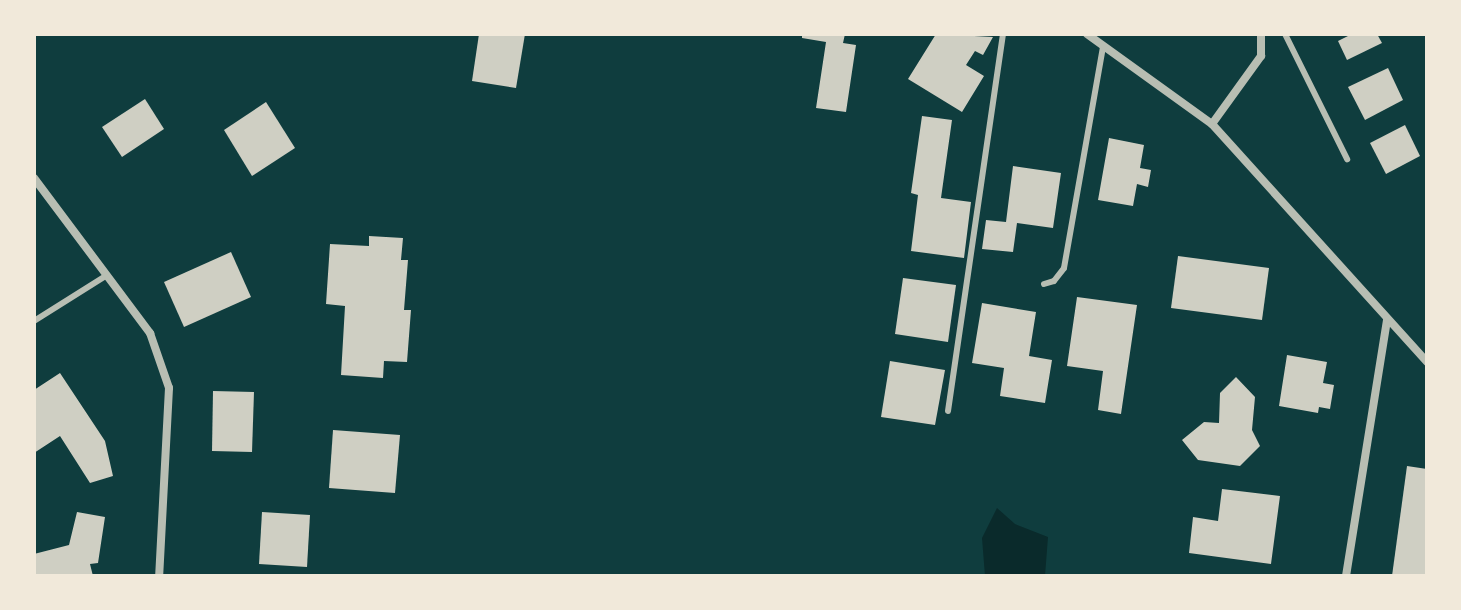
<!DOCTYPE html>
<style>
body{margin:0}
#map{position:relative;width:1461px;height:610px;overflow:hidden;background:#0f3d3e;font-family:Barlow,sans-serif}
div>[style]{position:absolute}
.water>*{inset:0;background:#0a2a2b}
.building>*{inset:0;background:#cfcfc3}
.service>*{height:6px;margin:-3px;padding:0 3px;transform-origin:3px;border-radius:3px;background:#b8beb3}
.minor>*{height:8px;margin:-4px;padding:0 4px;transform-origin:4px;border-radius:4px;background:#b8beb3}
span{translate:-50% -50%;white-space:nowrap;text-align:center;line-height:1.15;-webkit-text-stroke:8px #f1e9da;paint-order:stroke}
.frame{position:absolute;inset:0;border:36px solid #f1e9da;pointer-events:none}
</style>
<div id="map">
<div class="water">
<div style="clip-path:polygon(997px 508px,1015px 524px,1048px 537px,1045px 576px,985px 576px,982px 538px)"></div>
</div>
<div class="building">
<div style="clip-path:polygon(479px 34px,525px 34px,516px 88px,472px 81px)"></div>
<div style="clip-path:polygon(802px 34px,845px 34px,843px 43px,856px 45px,846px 112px,816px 108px,826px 42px,802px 38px)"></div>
<div style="clip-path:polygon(936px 34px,993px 37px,983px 55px,975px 51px,966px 65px,984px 76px,962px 112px,908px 79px)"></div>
<div style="clip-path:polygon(1352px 34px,1377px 34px,1382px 43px,1347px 60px,1338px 41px)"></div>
<div style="clip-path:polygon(1388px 68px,1403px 100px,1365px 120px,1348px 87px)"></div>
<div style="clip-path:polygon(145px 99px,164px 129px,122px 157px,102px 127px)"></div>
<div style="clip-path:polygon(266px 102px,295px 148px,252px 176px,224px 130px)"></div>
<div style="clip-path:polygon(922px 116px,952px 120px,941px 198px,971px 202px,964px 258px,911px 251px,918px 195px,911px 193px)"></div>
<div style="clip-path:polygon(1405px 125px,1420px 156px,1386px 174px,1370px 143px)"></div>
<div style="clip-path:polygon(1109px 138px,1144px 145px,1140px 168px,1151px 170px,1148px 187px,1137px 184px,1133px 206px,1098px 200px)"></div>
<div style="clip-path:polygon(1013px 166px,1061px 173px,1053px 228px,1017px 223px,1013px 252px,982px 249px,986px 220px,1006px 222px)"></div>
<div style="clip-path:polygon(369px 236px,403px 238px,401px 260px,408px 260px,404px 310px,411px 310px,407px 362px,384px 361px,383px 378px,341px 375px,345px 306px,326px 304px,330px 244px,369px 246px)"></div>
<div style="clip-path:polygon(231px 252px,251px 297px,184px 327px,164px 282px)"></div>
<div style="clip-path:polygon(1178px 256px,1269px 268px,1262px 320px,1171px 308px)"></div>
<div style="clip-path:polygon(903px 278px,956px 285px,948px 342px,895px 334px)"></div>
<div style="clip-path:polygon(1077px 297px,1137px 305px,1121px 414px,1098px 410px,1103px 371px,1067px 366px)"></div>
<div style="clip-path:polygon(982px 303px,1036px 312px,1029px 356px,1052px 360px,1045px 403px,1000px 396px,1004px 368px,972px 363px)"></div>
<div style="clip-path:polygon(1287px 355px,1327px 362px,1323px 383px,1334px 385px,1330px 409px,1319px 407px,1318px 413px,1279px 406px)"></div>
<div style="clip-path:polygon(890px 361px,945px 370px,935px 425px,881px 417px)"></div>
<div style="clip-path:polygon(60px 373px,105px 441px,113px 476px,90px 483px,60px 436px,34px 453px,34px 390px)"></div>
<div style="clip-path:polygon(1236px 377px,1255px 397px,1252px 430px,1260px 446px,1240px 466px,1198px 460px,1182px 440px,1204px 422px,1219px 423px,1220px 393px)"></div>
<div style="clip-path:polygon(213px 391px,254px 392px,252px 452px,212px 451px)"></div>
<div style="clip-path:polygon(333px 430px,400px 435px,395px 493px,329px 488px)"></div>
<div style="clip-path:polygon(1407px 466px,1427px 469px,1427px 576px,1392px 576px)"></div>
<div style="clip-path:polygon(1222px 489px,1280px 496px,1271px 564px,1189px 553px,1193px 517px,1218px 521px)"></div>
<div style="clip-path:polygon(77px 512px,105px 517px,98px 563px,90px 564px,93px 576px,34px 576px,34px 554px,69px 545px)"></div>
<div style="clip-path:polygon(262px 512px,310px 515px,307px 567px,259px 564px)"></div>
</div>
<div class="service">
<div style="left:1285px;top:34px;width:140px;rotate:63.6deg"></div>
<div style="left:1044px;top:284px;width:10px;rotate:-17deg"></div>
<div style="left:1054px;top:281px;width:16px;rotate:-52deg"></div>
<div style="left:1064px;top:268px;width:225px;rotate:-80deg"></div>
<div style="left:34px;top:321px;width:86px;rotate:-32.2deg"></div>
<div style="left:948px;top:411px;width:381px;rotate:-81.7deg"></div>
</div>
<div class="minor">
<div style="left:1087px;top:34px;width:154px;rotate:35.8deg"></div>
<div style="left:1212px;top:124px;width:321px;rotate:47.9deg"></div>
<div style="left:1212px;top:124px;width:84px;rotate:-54.2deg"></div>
<div style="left:1261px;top:56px;width:22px;rotate:-90deg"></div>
<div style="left:34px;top:178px;width:194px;rotate:53.2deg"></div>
<div style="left:150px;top:333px;width:58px;rotate:70.9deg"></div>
<div style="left:169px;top:388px;width:188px;rotate:93deg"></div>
<div style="left:1346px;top:576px;width:260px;rotate:-80.9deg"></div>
</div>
<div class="frame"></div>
</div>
